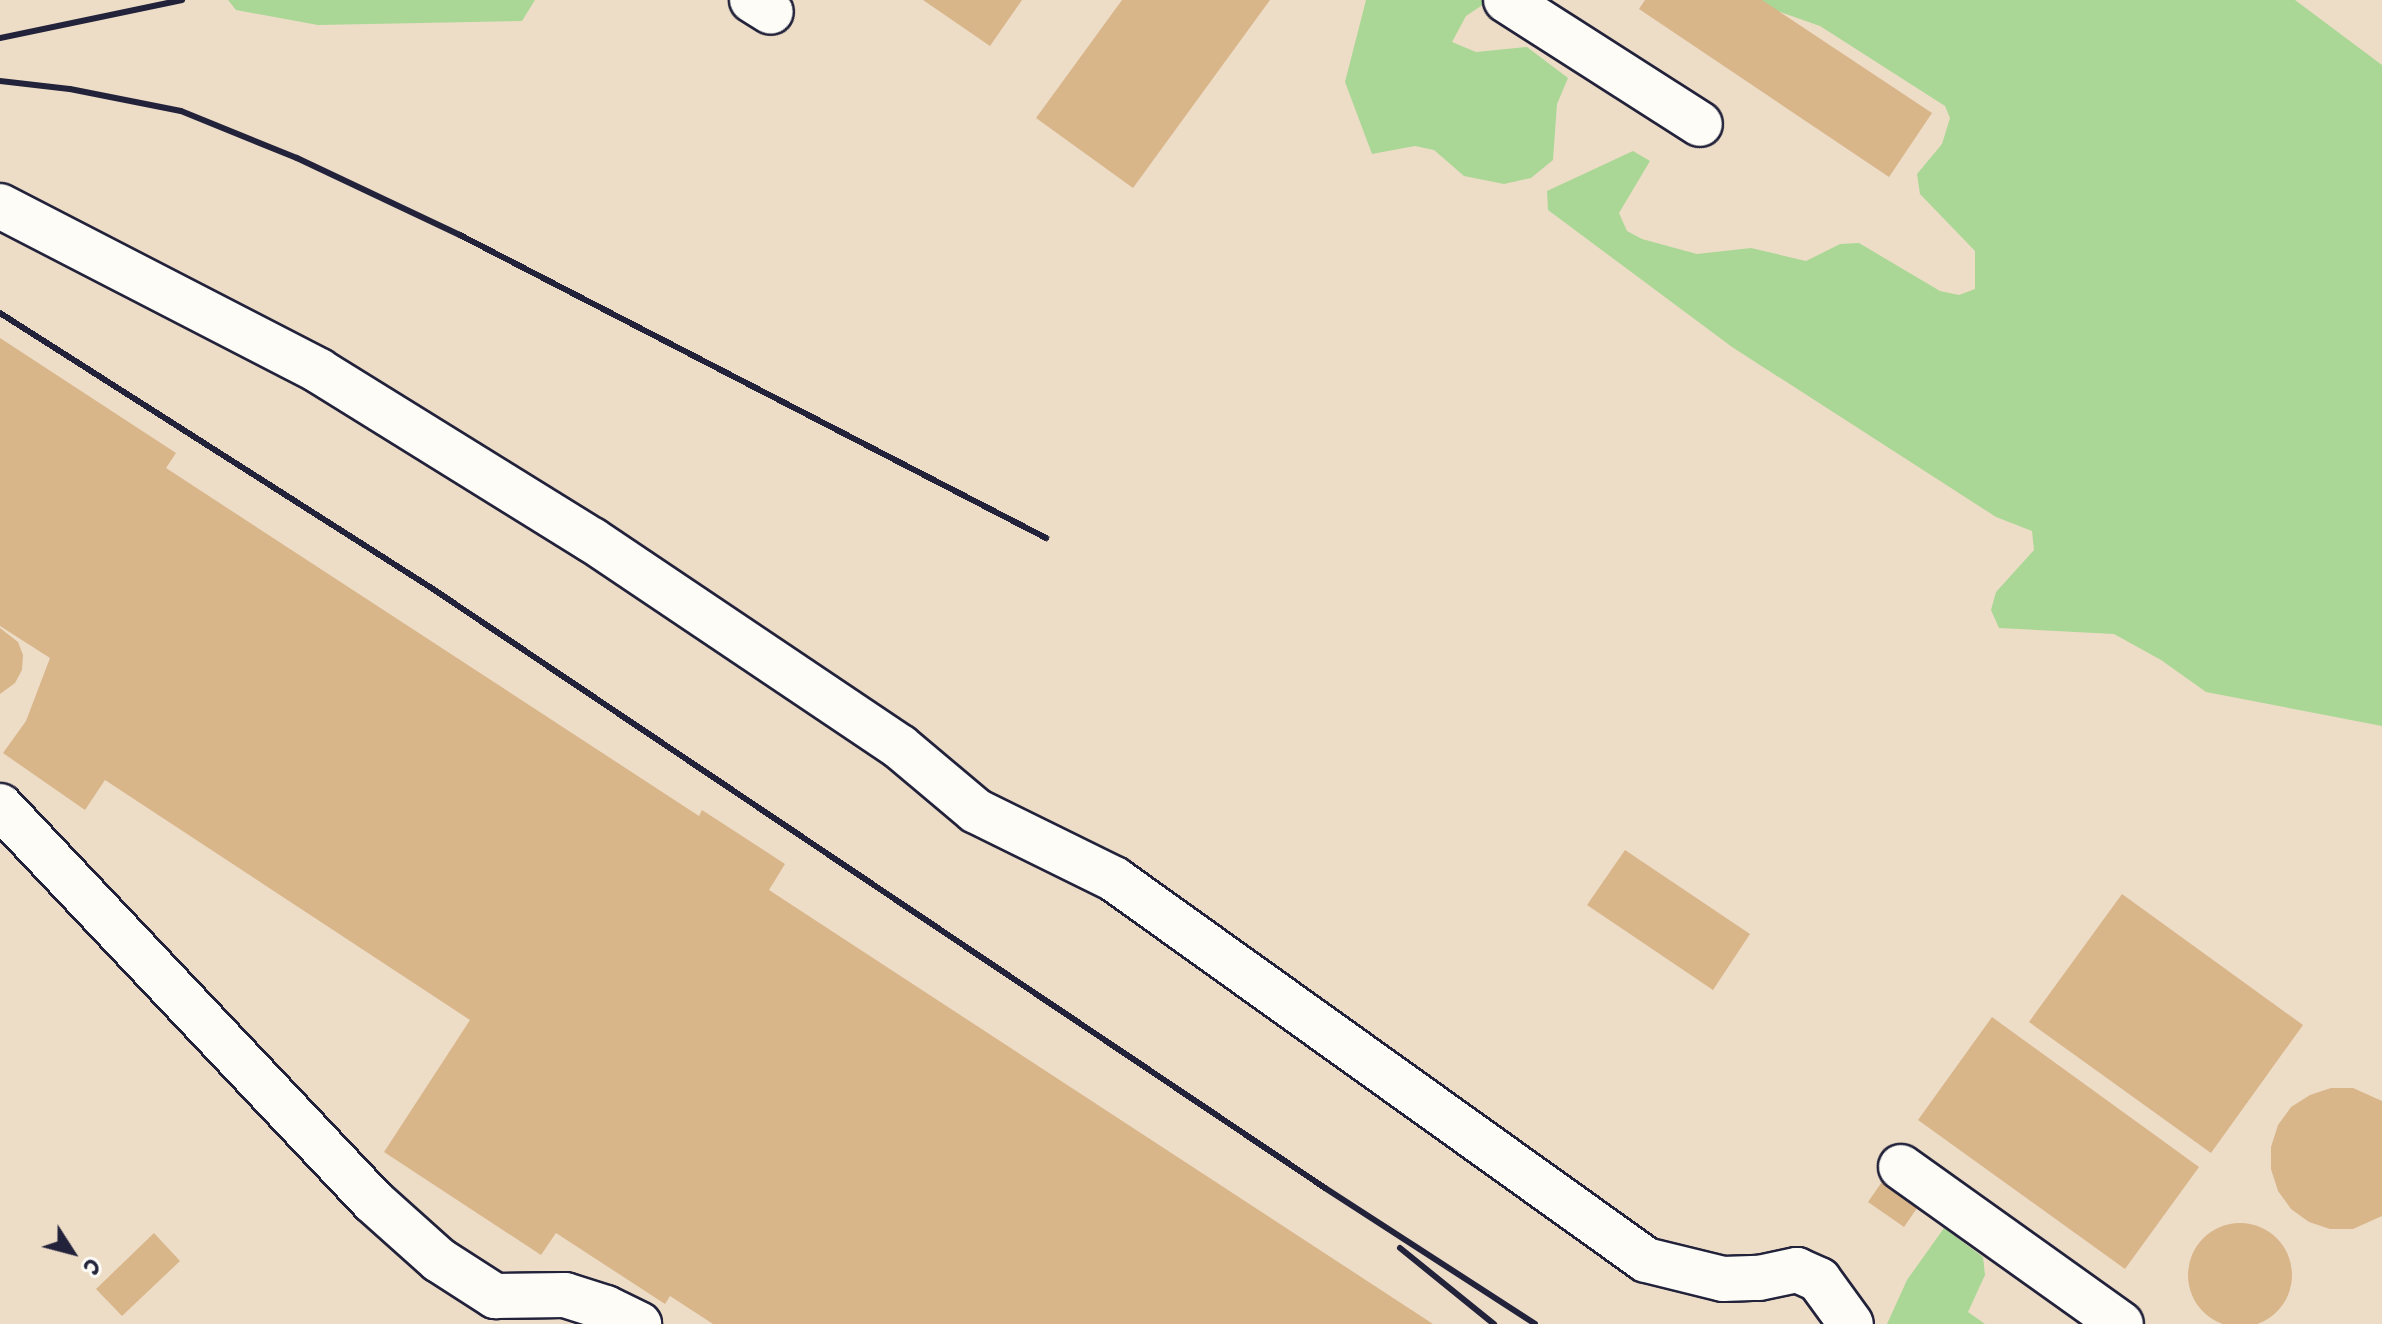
<!DOCTYPE html>
<meta charset="utf-8">
<style>
body{margin:0}
#map{position:relative;width:2382px;height:1324px;overflow:hidden;background:#f6eee1;font-family:"Shantell Sans",sans-serif}
div>[style]{position:absolute}
.built>*{inset:0;background:#edddc7}
.green>*{inset:0;background:#aad795}
.building>*{inset:0;background:#d9b58a}
.round{border-radius:50%}
.roads{filter:drop-shadow(2px 0 #22223b) drop-shadow(-2px 0 #22223b) drop-shadow(0 2px #22223b) drop-shadow(0 -2px #22223b)}
.minor>*{height:44px;margin:-22px;padding:0 22px;transform-origin:22px;border-radius:22px;background:#fdfcf7}
.rail>*{height:6px;margin:-3px;padding:0 3px;transform-origin:3px;border-radius:3px;background:#22223b}
span{translate:-50% -50%;white-space:nowrap;text-align:center;line-height:1.15;-webkit-text-stroke:6px #fdfcf7;paint-order:stroke}
.north{position:absolute;left:32px;top:1212px;width:80px;height:80px;-webkit-text-stroke:6px #fdfcf7;paint-order:stroke;rotate:126deg;font-size:22px;font-weight:700;line-height:32px;text-align:center;color:#22223b}
.north::after{content:'';display:block;margin:auto;width:28px;height:36px;background:#22223b;clip-path:polygon(50% 0,100% 100%,50% 72%,0 100%)}
</style>
<div id="map">
<div class="built">
<div style="clip-path:polygon(0 0,2382px 0,2382px 1324px,0 1324px)"></div>
</div>
<div class="green">
<div style="clip-path:polygon(228px 0,535px 0,522px 21px,318px 25px,236px 10px)"></div>
<div style="clip-path:polygon(1366px 0,1490px 0,1466px 16px,1452px 42px,1476px 52px,1527px 47px,1568px 78px,1557px 104px,1553px 160px,1531px 178px,1504px 184px,1464px 176px,1434px 150px,1415px 146px,1372px 154px,1345px 82px)"></div>
<div style="clip-path:polygon(1757px 0,2295px 0,2382px 65px,2382px 726px,2206px 692px,2161px 660px,2114px 634px,1999px 628px,1991px 610px,1996px 592px,2034px 550px,2032px 531px,1996px 517px,1732px 347px,1548px 210px,1547px 191px,1633px 151px,1650px 161px,1619px 213px,1627px 231px,1642px 239px,1697px 254px,1751px 248px,1806px 261px,1840px 244px,1859px 243px,1940px 291px,1959px 295px,1975px 289px,1975px 251px,1920px 194px,1917px 174px,1942px 144px,1950px 118px,1945px 106px,1820px 26px,1766px 7px)"></div>
<div style="clip-path:polygon(1944px 1228px,1983px 1257px,1985px 1275px,1968px 1312px,1985px 1324px,1887px 1324px,1907px 1280px)"></div>
</div>
<div class="building">
<div style="clip-path:polygon(923px 0,1022px 0,990px 46px)"></div>
<div style="clip-path:polygon(1122px 0,1270px 0,1133px 188px,1036px 118px)"></div>
<div style="clip-path:polygon(1645px 0,1762px 0,1932px 113px,1889px 177px,1639px 9px)"></div>
<div style="clip-path:polygon(0 338px,176px 453px,166px 468px,699px 816px,702px 810px,785px 864px,769px 890px,1433px 1324px,713px 1324px,670px 1296px,665px 1304px,556px 1233px,541px 1255px,384px 1152px,470px 1020px,105px 780px,85px 810px,3px 753px,26px 721px,50px 658px,0 626px)"></div>
<div style="clip-path:polygon(0 628px,18px 642px,23px 655px,22px 670px,15px 683px,0 694px)"></div>
<div style="clip-path:polygon(1625px 850px,1750px 934px,1713px 990px,1587px 905px)"></div>
<div style="clip-path:polygon(2122px 894px,2303px 1025px,2211px 1153px,2029px 1022px)"></div>
<div style="clip-path:polygon(1992px 1017px,2199px 1167px,2125px 1269px,1918px 1120px)"></div>
<div style="clip-path:polygon(2331px 1088px,2353px 1088px,2382px 1101px,2382px 1216px,2353px 1229px,2330px 1229px,2309px 1222px,2291px 1209px,2278px 1191px,2271px 1169px,2271px 1147px,2278px 1125px,2291px 1107px,2310px 1095px)"></div>
<div style="clip-path:polygon(1886px 1176px,1922px 1201px,1904px 1227px,1868px 1202px)"></div>
<div class="round" style="left:2188px;top:1223px;width:104px;height:104px"></div>
<div style="clip-path:polygon(154px 1233px,180px 1261px,122px 1316px,96px 1289px)"></div>
</div>
<div class="roads">
<div class="minor">
<div style="left:752px;top:0;width:22px;rotate:32deg"></div>
<div style="left:1506px;top:0;width:230px;rotate:32.6deg"></div>
<div style="left:0;top:206px;width:359px;rotate:27.3deg"></div>
<div style="left:319px;top:371px;width:321px;rotate:31.8deg"></div>
<div style="left:592px;top:540px;width:371px;rotate:33.9deg"></div>
<div style="left:900px;top:747px;width:99px;rotate:40.1deg"></div>
<div style="left:976px;top:811px;width:154px;rotate:26.2deg"></div>
<div style="left:1114px;top:879px;width:654px;rotate:35.61deg"></div>
<div style="left:1646px;top:1260px;width:79px;rotate:13.9deg"></div>
<div style="left:1723px;top:1279px;width:36px;rotate:-2deg"></div>
<div style="left:1759px;top:1278px;width:39px;rotate:-12deg"></div>
<div style="left:1797px;top:1270px;width:24px;rotate:24deg"></div>
<div style="left:1819px;top:1280px;width:54px;rotate:54deg"></div>
<div style="left:0;top:806px;width:543px;rotate:46.64deg"></div>
<div style="left:373px;top:1201px;width:89px;rotate:41.8deg"></div>
<div style="left:439px;top:1260px;width:67px;rotate:32.7deg"></div>
<div style="left:495px;top:1296px;width:70px;rotate:-0.8deg"></div>
<div style="left:565px;top:1295px;width:43px;rotate:17.6deg"></div>
<div style="left:606px;top:1308px;width:37px;rotate:26deg"></div>
<div style="left:1901px;top:1167px;width:270px;rotate:35.5deg"></div>
</div>
</div>
<div class="rail">
<div style="left:0;top:38px;width:186px;rotate:-11.8deg"></div>
<div style="left:0;top:81px;width:70px;rotate:6.5deg"></div>
<div style="left:70px;top:89px;width:113px;rotate:11.2deg"></div>
<div style="left:181px;top:111px;width:125px;rotate:22.1deg"></div>
<div style="left:297px;top:158px;width:180px;rotate:25.3deg"></div>
<div style="left:460px;top:235px;width:660px;rotate:27.34deg"></div>
<div style="left:0;top:313px;width:513px;rotate:32.51deg"></div>
<div style="left:433px;top:589px;width:1074px;rotate:33.88deg"></div>
<div style="left:1325px;top:1188px;width:250px;rotate:32.9deg"></div>
<div style="left:1400px;top:1248px;width:121px;rotate:39deg"></div>
</div>
<div class="north">С</div>
</div>
